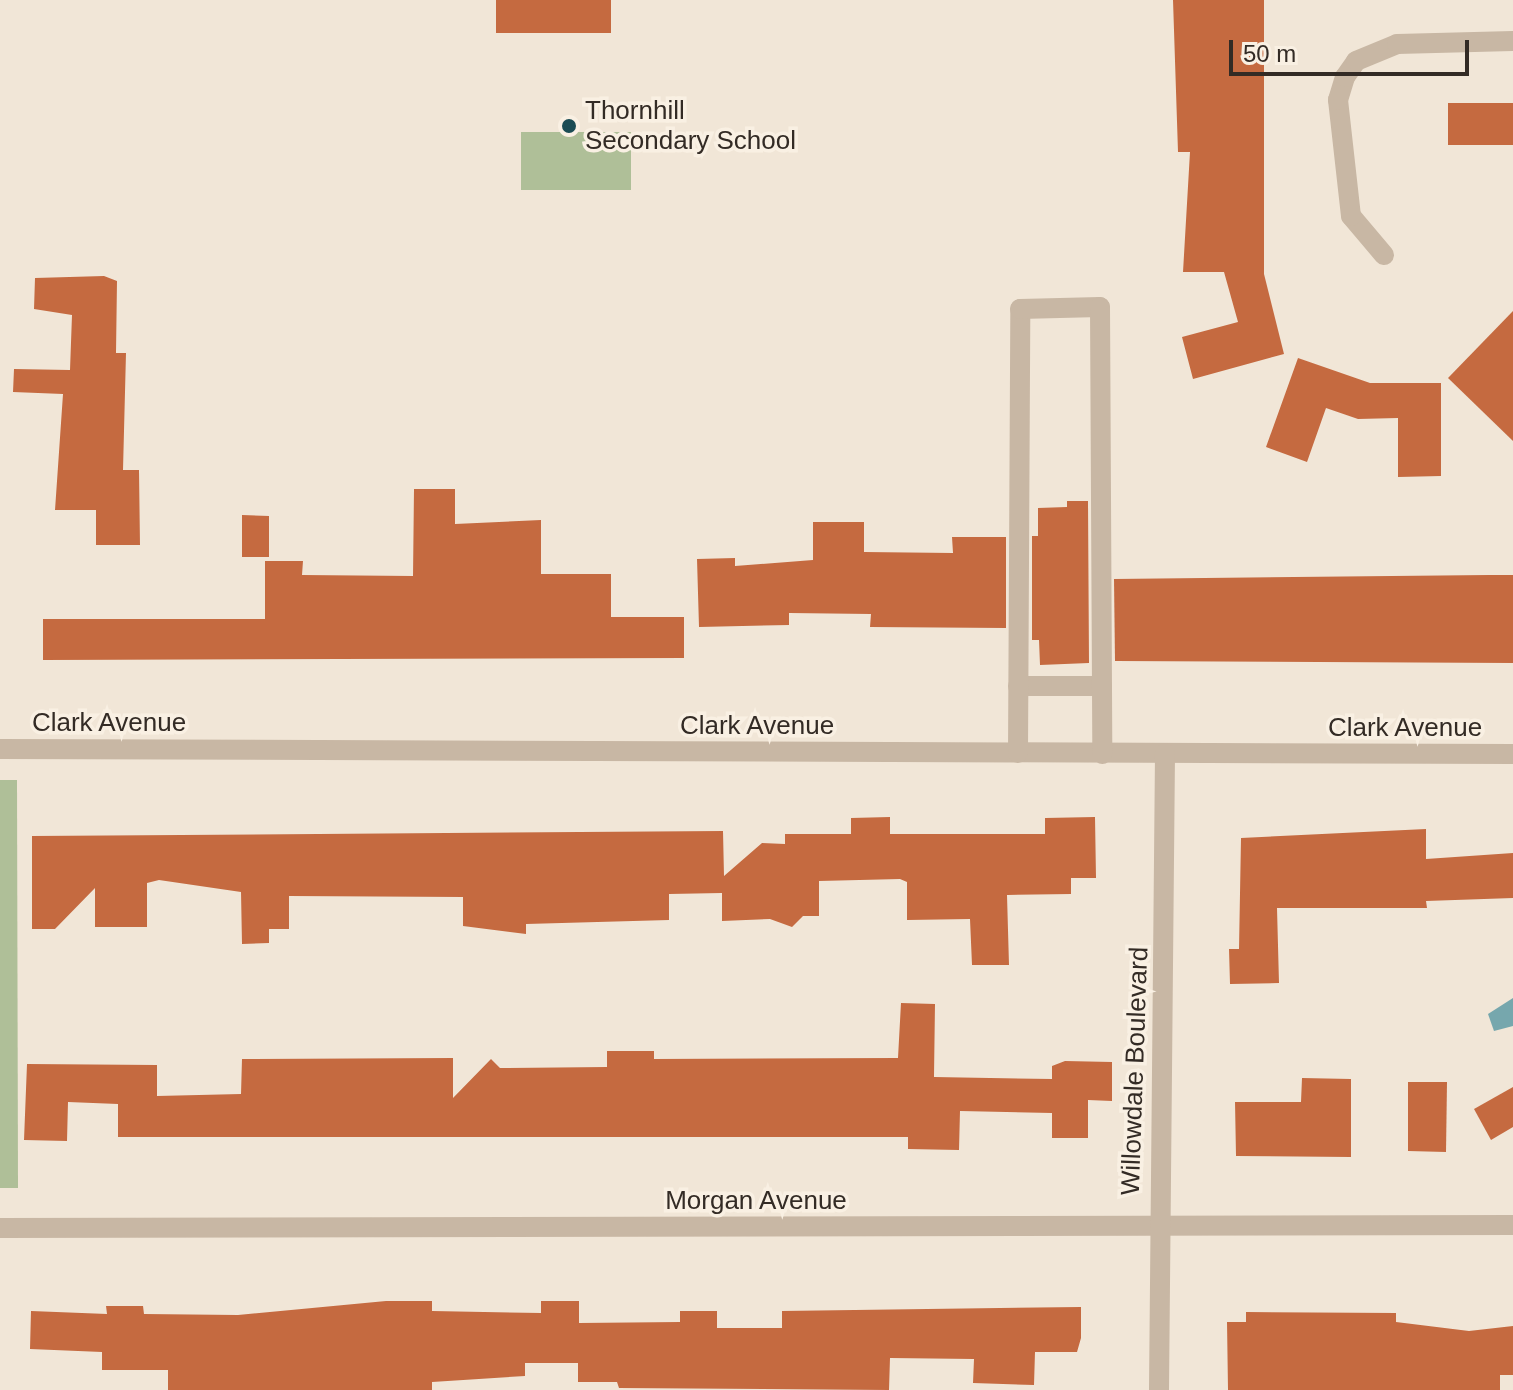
<!DOCTYPE html>
<style>
body{margin:0}
#map{position:relative;width:1513px;height:1390px;overflow:hidden;background:#f1e6d7;font-family:Arial,sans-serif}
div>[style]{position:absolute}
.green>*{inset:0;background:#afbf98}
.water>*{inset:0;background:#76a7ad}
.building>*{inset:0;background:#c56a40}
.minor>*{height:20px;margin:-10px;padding:0 10px;transform-origin:10px;border-radius:10px;background:#c8b7a4}
.dots>*{width:22px;height:22px;translate:-50% -50%;box-sizing:border-box;border:4px solid #f9f0e3;border-radius:50%}
span{translate:-50% -50%;white-space:nowrap;text-align:center;line-height:1.15;-webkit-text-stroke:7px #f9f0e3;paint-order:stroke}
.poi-label{font-size:26px;color:#332b25}
.left{translate:0 -50%;text-align:left}
.street-label{font-size:26px;color:#332b25}
.scale{position:absolute;left:1229px;top:40px;width:240px;height:36px;box-sizing:border-box;border:4px solid #332b25;border-top:0;padding-left:10px;font-size:24px;line-height:28px;white-space:nowrap;color:#332b25;-webkit-text-stroke:6px #f9f0e3;paint-order:stroke}
</style>
<div id="map">
<div class="green">
<div style="clip-path:polygon(521px 132px,631px 132px,631px 190px,521px 190px)"></div>
<div style="clip-path:polygon(0 780px,17px 780px,18px 1188px,0 1188px)"></div>
</div>
<div class="water">
<div style="clip-path:polygon(1513px 998px,1513px 1026px,1494px 1031px,1488px 1014px)"></div>
</div>
<div class="building">
<div style="clip-path:polygon(496px 0,611px 0,611px 33px,496px 33px)"></div>
<div style="clip-path:polygon(1173px 0,1264px 0,1264px 274px,1284px 354px,1193px 379px,1182px 337px,1238px 322px,1224px 272px,1183px 272px,1190px 152px,1178px 152px)"></div>
<div style="clip-path:polygon(1448px 103px,1513px 103px,1513px 145px,1448px 145px)"></div>
<div style="clip-path:polygon(104px 276px,117px 281px,116px 353px,126px 353px,123px 470px,139px 470px,140px 545px,96px 545px,96px 510px,55px 510px,63px 394px,13px 392px,14px 369px,70px 370px,72px 315px,34px 309px,35px 278px)"></div>
<div style="clip-path:polygon(1513px 311px,1513px 441px,1448px 378px)"></div>
<div style="clip-path:polygon(1298px 358px,1370px 383px,1441px 383px,1441px 476px,1398px 477px,1398px 418px,1358px 419px,1326px 408px,1307px 462px,1266px 447px)"></div>
<div style="clip-path:polygon(414px 489px,455px 489px,455px 524px,541px 520px,541px 574px,611px 574px,611px 617px,684px 617px,684px 658px,43px 660px,43px 619px,265px 619px,265px 561px,303px 561px,302px 575px,413px 576px)"></div>
<div style="clip-path:polygon(1067px 501px,1088px 501px,1089px 663px,1040px 665px,1039px 640px,1032px 640px,1032px 536px,1038px 536px,1038px 508px,1067px 507px)"></div>
<div style="clip-path:polygon(242px 515px,269px 516px,269px 557px,242px 557px)"></div>
<div style="clip-path:polygon(813px 522px,864px 522px,864px 552px,953px 553px,952px 537px,1006px 537px,1006px 628px,870px 627px,871px 614px,789px 613px,789px 625px,699px 627px,697px 559px,735px 558px,735px 566px,813px 560px)"></div>
<div style="clip-path:polygon(1489px 575px,1513px 575px,1513px 663px,1115px 661px,1114px 579px)"></div>
<div style="clip-path:polygon(890px 817px,890px 834px,1045px 834px,1045px 818px,1095px 817px,1096px 878px,1071px 878px,1071px 894px,1007px 895px,1009px 965px,972px 965px,970px 919px,907px 920px,907px 882px,900px 879px,819px 881px,819px 916px,803px 916px,792px 927px,770px 919px,722px 921px,722px 893px,669px 894px,669px 920px,526px 924px,526px 934px,463px 926px,463px 897px,289px 896px,289px 929px,269px 929px,269px 943px,242px 944px,241px 892px,159px 880px,147px 883px,147px 927px,95px 927px,95px 888px,55px 929px,32px 929px,32px 836px,723px 831px,724px 876px,762px 843px,785px 844px,785px 834px,851px 834px,851px 818px)"></div>
<div style="clip-path:polygon(1426px 829px,1426px 859px,1513px 853px,1513px 898px,1426px 901px,1427px 908px,1277px 908px,1279px 983px,1230px 984px,1229px 949px,1239px 949px,1241px 838px)"></div>
<div style="clip-path:polygon(901px 1003px,935px 1004px,934px 1077px,1052px 1079px,1052px 1066px,1065px 1061px,1112px 1062px,1112px 1101px,1088px 1100px,1088px 1138px,1052px 1138px,1052px 1113px,960px 1111px,959px 1150px,908px 1149px,908px 1137px,118px 1137px,118px 1104px,68px 1102px,67px 1141px,24px 1140px,27px 1064px,157px 1065px,157px 1096px,241px 1094px,242px 1059px,453px 1058px,453px 1098px,491px 1059px,500px 1068px,607px 1067px,607px 1051px,654px 1051px,654px 1059px,898px 1058px)"></div>
<div style="clip-path:polygon(1302px 1078px,1351px 1079px,1351px 1157px,1236px 1156px,1235px 1102px,1301px 1102px)"></div>
<div style="clip-path:polygon(1408px 1082px,1447px 1082px,1446px 1152px,1408px 1151px)"></div>
<div style="clip-path:polygon(1513px 1087px,1513px 1127px,1491px 1140px,1474px 1109px)"></div>
<div style="clip-path:polygon(386px 1301px,432px 1301px,432px 1311px,541px 1313px,541px 1301px,579px 1301px,579px 1323px,680px 1322px,680px 1311px,717px 1311px,717px 1328px,782px 1328px,782px 1311px,1081px 1307px,1081px 1338px,1077px 1352px,1035px 1352px,1034px 1385px,973px 1383px,974px 1359px,890px 1358px,889px 1390px,619px 1388px,617px 1382px,578px 1382px,578px 1363px,525px 1363px,525px 1376px,432px 1382px,432px 1390px,168px 1390px,168px 1370px,102px 1370px,102px 1352px,30px 1349px,31px 1311px,107px 1314px,106px 1306px,143px 1306px,144px 1314px,238px 1315px)"></div>
<div style="clip-path:polygon(1246px 1312px,1396px 1313px,1396px 1322px,1469px 1331px,1513px 1326px,1513px 1375px,1500px 1375px,1500px 1390px,1228px 1390px,1227px 1322px,1246px 1322px)"></div>
</div>
<div class="minor">
<div style="left:1384px;top:255px;width:51px;rotate:-130.2deg"></div>
<div style="left:1351px;top:216px;width:117px;rotate:-96.4deg"></div>
<div style="left:1338px;top:100px;width:24px;rotate:-73deg"></div>
<div style="left:1345px;top:77px;width:19px;rotate:-55deg"></div>
<div style="left:1356px;top:61px;width:44px;rotate:-22.5deg"></div>
<div style="left:1397px;top:44px;width:116px;rotate:-1.5deg"></div>
<div style="left:1018px;top:686px;width:84px"></div>
<div style="left:0;top:749px;width:1513px;rotate:0.19deg"></div>
<div style="left:1018px;top:753px;width:444px;rotate:-89.7deg"></div>
<div style="left:1020px;top:309px;width:80px;rotate:-1.4deg"></div>
<div style="left:1100px;top:307px;width:447px;rotate:89.7deg"></div>
<div style="left:0;top:1228px;width:1513px;rotate:-0.11deg"></div>
<div style="left:1159px;top:1390px;width:637px;rotate:-89.46deg"></div>
</div>
<div class="dots">
<div style="left:569px;top:126px;background:#1b4c54"></div>
</div>
<div class="poi-label">
<span class="left" style="left:585px;top:126px">Thornhill<br>Secondary School</span>
</div>
<div class="street-label">
<span style="left:109px;top:723px">Clark Avenue</span>
<span style="left:757px;top:726px">Clark Avenue</span>
<span style="left:1405px;top:728px">Clark Avenue</span>
<span style="left:1135px;top:1071px;rotate:-88deg">Willowdale Boulevard</span>
<span style="left:756px;top:1201px">Morgan Avenue</span>
</div>
<div class="scale">50 m</div>
</div>
